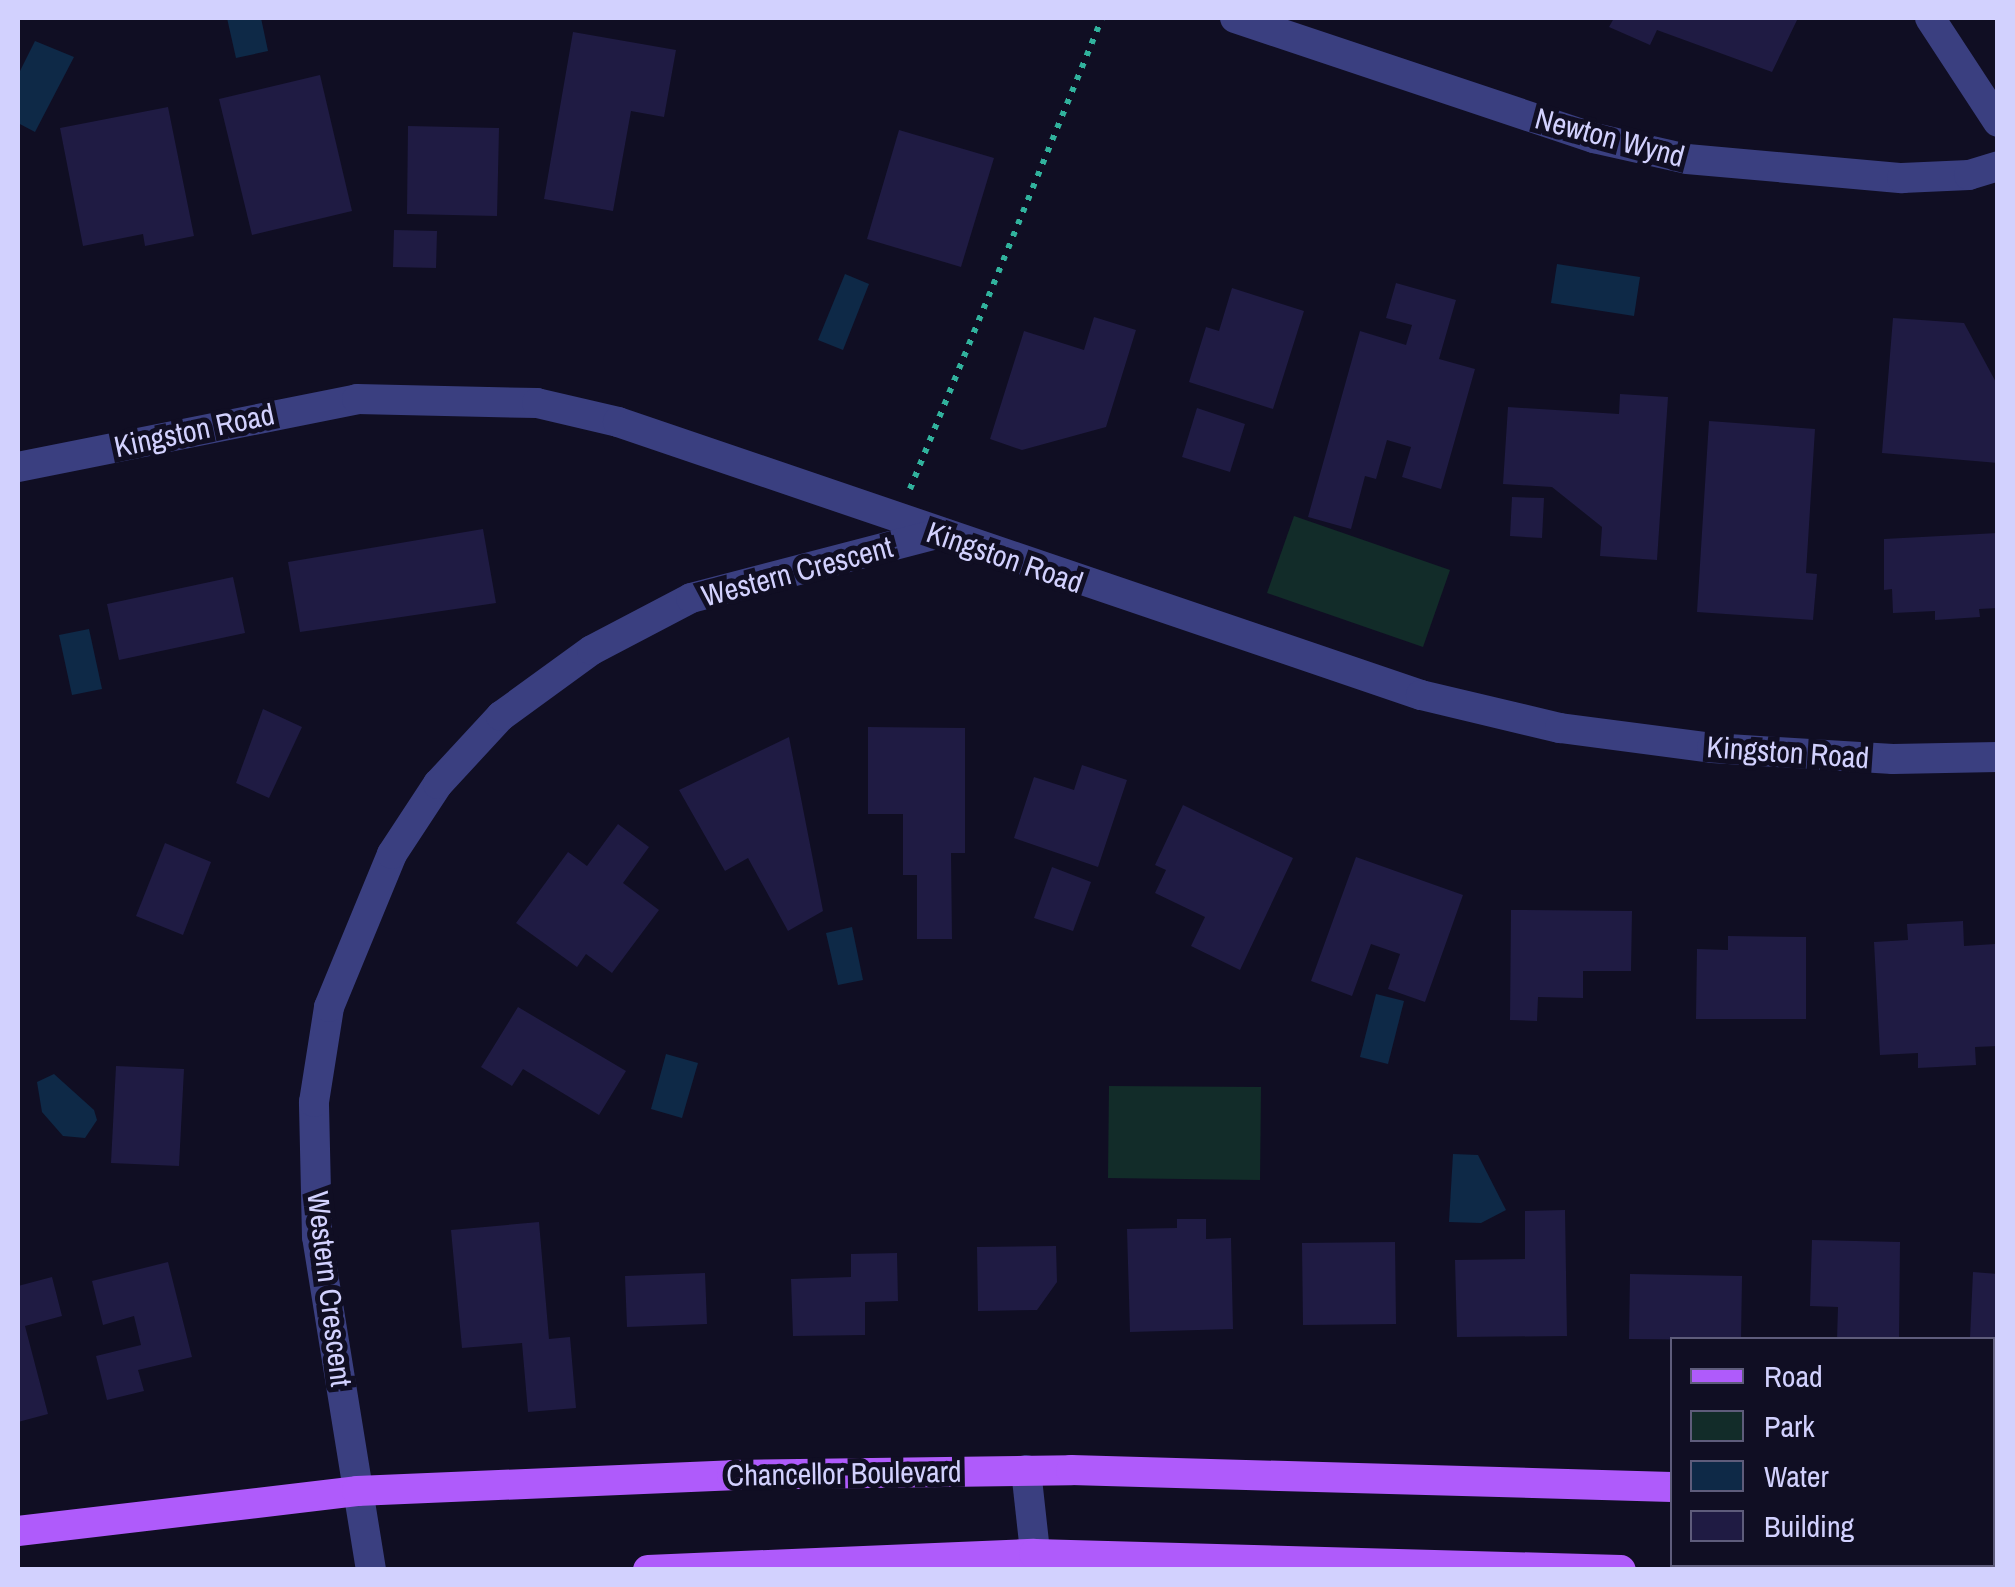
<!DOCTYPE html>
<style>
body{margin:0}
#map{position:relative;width:2015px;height:1587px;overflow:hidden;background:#100e23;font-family:"Archivo Narrow",sans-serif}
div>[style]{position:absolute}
.green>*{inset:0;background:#122c29}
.water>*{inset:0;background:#0e2947}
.building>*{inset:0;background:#1f1b43}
.path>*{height:6px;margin-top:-3px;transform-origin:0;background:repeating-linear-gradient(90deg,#31b29d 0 5px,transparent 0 13px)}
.minor>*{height:30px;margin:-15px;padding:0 15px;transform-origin:15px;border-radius:15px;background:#3a3f80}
.major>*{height:30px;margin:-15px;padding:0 15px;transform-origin:15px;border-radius:15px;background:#af5bfb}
span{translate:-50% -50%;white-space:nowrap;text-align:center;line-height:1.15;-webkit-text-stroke:10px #100e23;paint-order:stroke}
.street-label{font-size:30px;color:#d2d1fe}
.frame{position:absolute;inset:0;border:20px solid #d2d1fe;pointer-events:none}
.legend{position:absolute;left:1670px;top:1337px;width:325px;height:230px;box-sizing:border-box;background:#100e23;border:2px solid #5e5c7b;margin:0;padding:12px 18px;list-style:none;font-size:30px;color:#d2d1fe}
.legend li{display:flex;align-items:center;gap:20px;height:50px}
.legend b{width:50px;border:2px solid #5e5c7b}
</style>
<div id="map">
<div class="green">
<div style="clip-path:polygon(1294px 516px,1450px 570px,1423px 647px,1267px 593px)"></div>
<div style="clip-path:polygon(1109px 1086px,1261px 1087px,1260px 1180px,1108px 1178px)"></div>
</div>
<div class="water">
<div style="clip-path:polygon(227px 18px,261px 18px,268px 51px,236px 58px)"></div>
<div style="clip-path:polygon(35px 41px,74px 57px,35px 132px,18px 123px,18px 75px)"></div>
<div style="clip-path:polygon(1557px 264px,1640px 277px,1634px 316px,1551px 303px)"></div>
<div style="clip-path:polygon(845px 274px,869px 284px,843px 350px,818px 340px)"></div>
<div style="clip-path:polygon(89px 629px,102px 689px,72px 695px,59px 635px)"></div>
<div style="clip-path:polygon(852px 927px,863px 980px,838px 985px,826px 933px)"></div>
<div style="clip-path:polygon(1376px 994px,1404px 1001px,1388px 1064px,1360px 1057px)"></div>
<div style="clip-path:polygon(666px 1054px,698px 1063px,682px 1118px,651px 1109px)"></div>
<div style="clip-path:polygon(54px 1074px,94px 1110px,97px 1120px,85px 1138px,63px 1136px,42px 1112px,37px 1082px)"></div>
<div style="clip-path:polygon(1453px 1154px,1478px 1155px,1506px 1210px,1481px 1223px,1449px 1222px)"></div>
</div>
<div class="building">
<div style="clip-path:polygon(1614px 18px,1798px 18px,1772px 72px,1657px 30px,1650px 45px,1609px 27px)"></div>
<div style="clip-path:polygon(573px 32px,676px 50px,664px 117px,631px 111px,613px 211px,544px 199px)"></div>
<div style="clip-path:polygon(320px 75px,352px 211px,252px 235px,219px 99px)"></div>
<div style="clip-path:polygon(168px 107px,194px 236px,145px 246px,143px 234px,83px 246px,60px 128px)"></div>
<div style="clip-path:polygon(408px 126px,499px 128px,497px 216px,407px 214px)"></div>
<div style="clip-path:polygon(899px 130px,994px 158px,961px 267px,867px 239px)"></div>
<div style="clip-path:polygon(394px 230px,437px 231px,436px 268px,393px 267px)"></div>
<div style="clip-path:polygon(1396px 283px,1456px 300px,1439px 359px,1475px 369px,1441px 489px,1402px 477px,1411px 447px,1387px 440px,1376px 479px,1365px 476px,1351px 529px,1308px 517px,1360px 331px,1406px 345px,1412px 325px,1386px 318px)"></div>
<div style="clip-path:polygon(1232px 288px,1304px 311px,1273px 409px,1189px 382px,1206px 327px,1219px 331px)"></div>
<div style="clip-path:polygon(1094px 317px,1136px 330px,1106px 427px,1022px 450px,990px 439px,1024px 331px,1084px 350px)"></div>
<div style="clip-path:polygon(1893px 318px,1964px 323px,1998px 386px,1998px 463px,1882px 453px)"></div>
<div style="clip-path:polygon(1620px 394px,1668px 397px,1657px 560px,1600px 556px,1602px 527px,1552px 487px,1503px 484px,1508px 407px,1619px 414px)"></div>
<div style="clip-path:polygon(1197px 408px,1245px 424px,1230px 472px,1182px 457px)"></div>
<div style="clip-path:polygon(1709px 421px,1815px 429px,1806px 573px,1817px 574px,1813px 620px,1697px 612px)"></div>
<div style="clip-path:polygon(1512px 497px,1544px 498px,1542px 538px,1510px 536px)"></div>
<div style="clip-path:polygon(483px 529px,496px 603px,300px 632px,288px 562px)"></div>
<div style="clip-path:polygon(1998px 533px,1998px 608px,1979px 609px,1980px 617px,1935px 620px,1935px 611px,1893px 613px,1892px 589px,1884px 590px,1884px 539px)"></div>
<div style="clip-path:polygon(233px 577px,245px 633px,119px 660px,107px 604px)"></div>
<div style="clip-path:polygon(263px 709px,302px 727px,269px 798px,236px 783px)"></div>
<div style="clip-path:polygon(868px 727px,965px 728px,965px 853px,951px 853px,952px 939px,917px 939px,917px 875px,903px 875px,903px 814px,868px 814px)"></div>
<div style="clip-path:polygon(789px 737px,823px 911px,788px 931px,748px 858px,725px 871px,679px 790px)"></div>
<div style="clip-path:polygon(1082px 765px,1127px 780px,1098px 867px,1014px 838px,1034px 777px,1074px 790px)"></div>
<div style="clip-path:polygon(1183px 805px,1293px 858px,1240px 970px,1191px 946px,1205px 917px,1155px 893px,1166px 870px,1155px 865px)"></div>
<div style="clip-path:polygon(618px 824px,649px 847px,623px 883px,659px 910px,612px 973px,586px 954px,577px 967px,516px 923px,568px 852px,587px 866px)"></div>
<div style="clip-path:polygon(165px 843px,211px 862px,183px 935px,136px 916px)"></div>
<div style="clip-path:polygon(1356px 857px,1463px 895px,1425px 1002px,1388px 989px,1400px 954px,1371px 944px,1352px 996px,1311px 981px)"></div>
<div style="clip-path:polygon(1052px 867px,1091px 882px,1073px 931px,1034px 918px)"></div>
<div style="clip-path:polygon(1511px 910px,1632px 911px,1631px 971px,1583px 971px,1583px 998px,1538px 997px,1537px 1021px,1510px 1020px)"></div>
<div style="clip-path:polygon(1963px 921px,1964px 946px,1995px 944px,1998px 1046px,1975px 1047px,1976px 1065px,1918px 1068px,1918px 1053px,1880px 1055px,1874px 942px,1908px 940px,1907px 924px)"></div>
<div style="clip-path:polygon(1728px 936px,1806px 937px,1806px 1019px,1696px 1019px,1697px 949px,1728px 950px)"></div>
<div style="clip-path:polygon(518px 1007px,626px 1071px,599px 1115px,523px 1069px,512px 1086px,481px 1067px)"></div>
<div style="clip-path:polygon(116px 1066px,184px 1069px,179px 1166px,111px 1163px)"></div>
<div style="clip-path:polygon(1565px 1210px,1567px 1336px,1457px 1337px,1455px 1260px,1525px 1259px,1525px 1211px)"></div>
<div style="clip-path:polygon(1177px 1219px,1206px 1219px,1206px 1239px,1231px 1238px,1233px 1329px,1130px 1332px,1127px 1229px,1177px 1228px)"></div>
<div style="clip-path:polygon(539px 1222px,549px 1339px,570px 1337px,576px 1408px,528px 1412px,522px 1343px,462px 1348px,451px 1230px)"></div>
<div style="clip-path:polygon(1812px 1240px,1900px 1242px,1899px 1340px,1837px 1340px,1838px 1307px,1810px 1306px)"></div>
<div style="clip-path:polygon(1395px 1242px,1396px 1324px,1303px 1325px,1302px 1243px)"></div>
<div style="clip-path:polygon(1056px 1246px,1057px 1282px,1037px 1310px,978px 1311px,977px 1247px)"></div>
<div style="clip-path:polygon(897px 1253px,898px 1301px,865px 1302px,865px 1335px,793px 1336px,791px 1279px,851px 1277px,851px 1254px)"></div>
<div style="clip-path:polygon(168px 1262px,192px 1357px,138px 1370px,144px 1391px,107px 1400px,96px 1356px,141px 1345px,134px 1316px,103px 1325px,92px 1281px)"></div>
<div style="clip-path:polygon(1973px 1272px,1998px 1274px,1998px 1339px,1970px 1338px)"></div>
<div style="clip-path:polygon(705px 1273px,707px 1324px,627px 1327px,625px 1276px)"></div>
<div style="clip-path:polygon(1630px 1274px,1742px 1276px,1741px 1340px,1629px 1339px)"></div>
<div style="clip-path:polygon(52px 1277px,62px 1316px,25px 1326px,48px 1414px,18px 1422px,18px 1286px)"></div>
</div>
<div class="path">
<div style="left:910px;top:489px;width:509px;rotate:-67.82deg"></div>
</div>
<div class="minor">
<div style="left:1235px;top:18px;width:379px;rotate:18.5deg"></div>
<div style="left:1594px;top:138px;width:95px;rotate:12.7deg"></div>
<div style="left:1687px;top:159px;width:216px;rotate:5.1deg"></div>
<div style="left:1902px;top:178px;width:67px;rotate:-2.6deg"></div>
<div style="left:1969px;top:175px;width:30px;rotate:-17deg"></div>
<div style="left:1930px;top:18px;width:124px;rotate:56.8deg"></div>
<div style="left:18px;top:467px;width:346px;rotate:-11.3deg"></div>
<div style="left:357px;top:399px;width:180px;rotate:1.3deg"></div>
<div style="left:537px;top:403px;width:83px;rotate:13.2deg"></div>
<div style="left:618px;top:422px;width:848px;rotate:18.78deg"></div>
<div style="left:1421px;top:695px;width:143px;rotate:13.4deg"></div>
<div style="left:1560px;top:728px;width:153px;rotate:7.5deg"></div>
<div style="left:1712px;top:748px;width:181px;rotate:3.5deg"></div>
<div style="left:1893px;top:759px;width:105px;rotate:-1.1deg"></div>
<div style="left:1026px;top:1470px;width:101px;rotate:83.7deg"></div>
<div style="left:371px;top:1570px;width:337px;rotate:-99.2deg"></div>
<div style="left:317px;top:1237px;width:135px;rotate:-91.3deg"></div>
<div style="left:314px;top:1102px;width:96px;rotate:-81deg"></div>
<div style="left:329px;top:1007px;width:165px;rotate:-67.6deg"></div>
<div style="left:392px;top:854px;width:84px;rotate:-56.7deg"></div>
<div style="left:438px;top:784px;width:93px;rotate:-47.2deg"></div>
<div style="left:501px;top:716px;width:112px;rotate:-36deg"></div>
<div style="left:592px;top:650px;width:112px;rotate:-27.7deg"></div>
<div style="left:691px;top:598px;width:253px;rotate:-14.6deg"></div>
</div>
<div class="major">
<div style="left:1992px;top:1507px;width:6px"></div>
<div style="left:18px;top:1531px;width:341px;rotate:-6.7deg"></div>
<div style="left:357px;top:1491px;width:375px;rotate:-2.4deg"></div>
<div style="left:732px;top:1475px;width:339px;rotate:-0.8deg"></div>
<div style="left:1071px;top:1470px;width:601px;rotate:1.62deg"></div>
<div style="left:648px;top:1570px;width:386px;rotate:-2.4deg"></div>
<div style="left:1034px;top:1554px;width:587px;rotate:1.56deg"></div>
</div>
<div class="street-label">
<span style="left:1610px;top:137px;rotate:15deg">Newton Wynd</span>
<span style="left:194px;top:430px;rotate:-12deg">Kingston Road</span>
<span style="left:1005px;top:557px;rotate:19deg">Kingston Road</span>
<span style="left:797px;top:571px;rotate:-15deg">Western Crescent</span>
<span style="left:1788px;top:752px;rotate:4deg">Kingston Road</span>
<span style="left:330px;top:1289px;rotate:83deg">Western Crescent</span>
<span style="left:844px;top:1473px;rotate:-1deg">Chancellor Boulevard</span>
</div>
<div class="frame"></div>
<ul class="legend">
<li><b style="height:12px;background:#af5bfb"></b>Road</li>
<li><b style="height:28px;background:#122c29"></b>Park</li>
<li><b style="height:28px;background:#0e2947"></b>Water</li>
<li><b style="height:28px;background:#1f1b43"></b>Building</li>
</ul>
</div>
